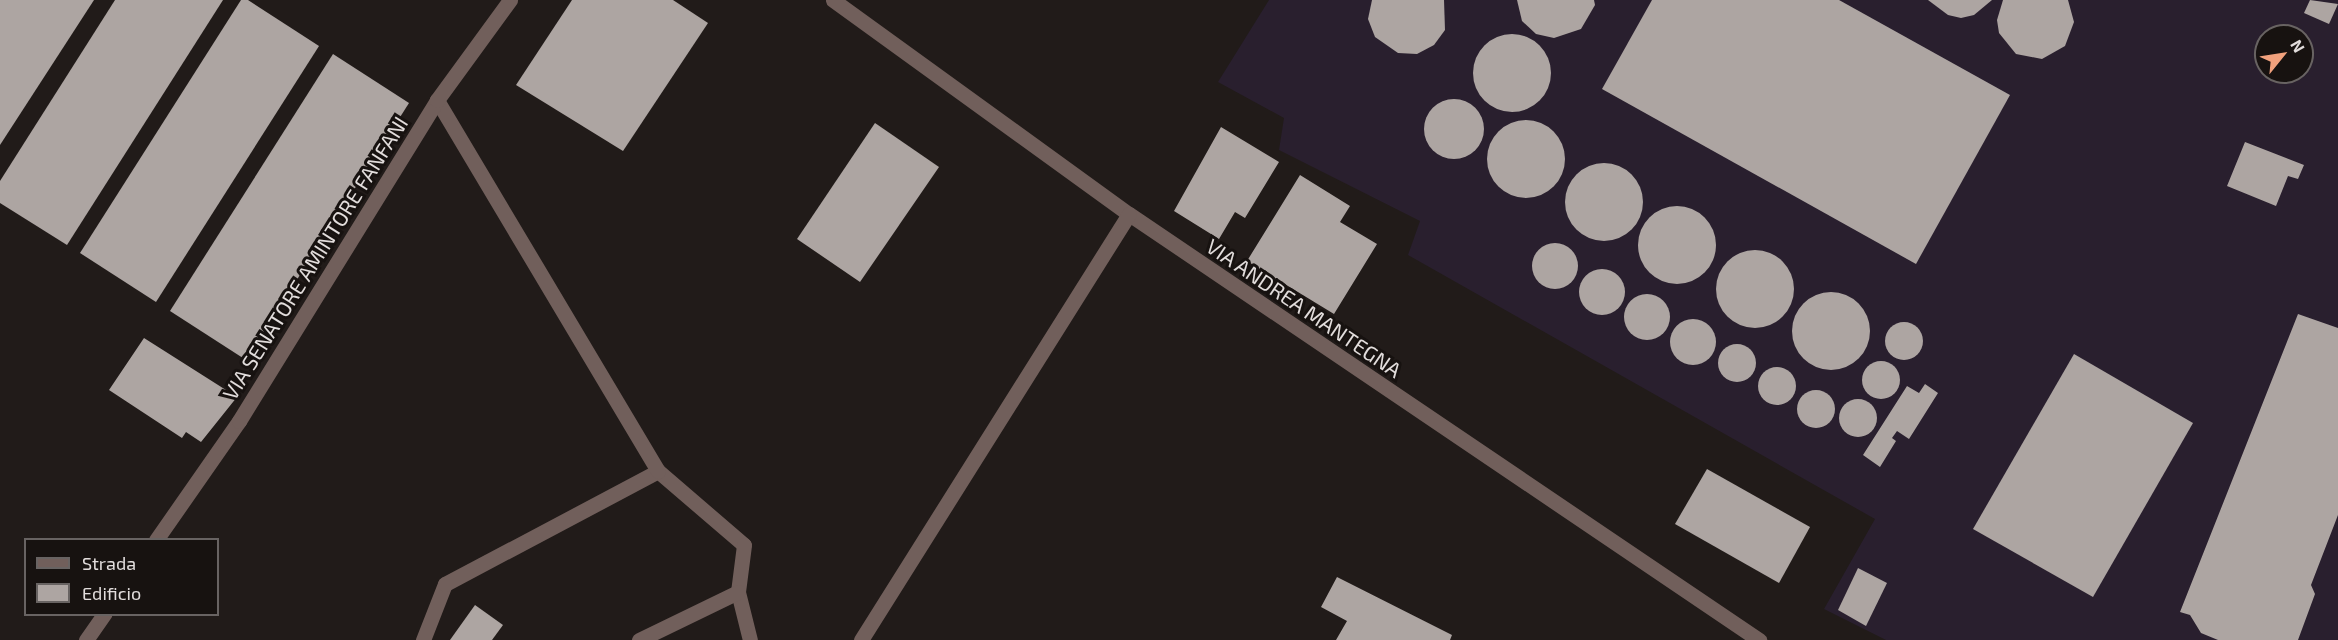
<!DOCTYPE html>
<style>
body{margin:0}
#map{position:relative;width:2338px;height:640px;overflow:hidden;background:#211b19;font-family:"Exo 2",sans-serif}
div>[style]{position:absolute}
.industrial>*{inset:0;background:#291f2e}
.building>*{inset:0;background:#ada5a2}
.round{border-radius:50%}
.lane>*{height:15px;margin:-7.5px;padding:0 7.5px;transform-origin:7.5px;border-radius:7.5px;background:#715f5b}
.street>*{height:15px;margin:-7.5px;padding:0 7.5px;transform-origin:7.5px;border-radius:7.5px;background:#715f5b}
span{translate:-50% -50%;white-space:nowrap;text-align:center;line-height:1.15;-webkit-text-stroke:6px #171210;paint-order:stroke}
.street-label{font-size:21px;color:#e2dddc}
.legend{position:absolute;left:24px;top:538px;width:195px;height:78px;box-sizing:border-box;background:#171210;border:2px solid #686362;margin:0;padding:8px 10px;list-style:none;font-size:18px;color:#e2dddc}
.legend li{display:flex;align-items:center;gap:12px;height:30px}
.legend b{width:30px;border:2px solid #686362}
.north{position:absolute;left:2254px;top:24px;width:60px;height:60px;box-sizing:border-box;background:#171210;border:2px solid #686362;border-radius:50%;rotate:60deg;font-size:16px;font-weight:700;line-height:24px;text-align:center;color:#e2dddc}
.north::after{content:'';display:block;margin:auto;width:21px;height:27px;background:#f1a17d;clip-path:polygon(50% 0,100% 100%,50% 72%,0 100%)}
</style>
<div id="map">
<div class="industrial">
<div style="clip-path:polygon(evenodd,1269px 0,2338px 0,2338px 640px,1886px 640px,1824px 609px,1875px 519px,1408px 255px,1420px 221px,1279px 150px,1284px 118px,1218px 82px,1269px 0,2266px 36px,2302px 36px,2302px 72px,2266px 72px,2266px 36px)"></div>
</div>
<div class="building">
<div style="clip-path:polygon(0 0,94px 0,0 145px)"></div>
<div style="clip-path:polygon(115px 0,223px 0,67px 245px,0 203px,0 181px)"></div>
<div style="clip-path:polygon(241px 0,248px 0,319px 46px,156px 302px,80px 253px)"></div>
<div style="clip-path:polygon(572px 0,673px 0,708px 23px,623px 151px,516px 85px)"></div>
<div style="clip-path:polygon(1372px 0,1444px 0,1445px 30px,1434px 45px,1417px 54px,1398px 53px,1375px 37px,1368px 19px)"></div>
<div style="clip-path:polygon(1517px 0,1594px 0,1595px 5px,1581px 29px,1554px 38px,1536px 34px,1522px 21px)"></div>
<div style="clip-path:polygon(1652px 0,1839px 0,2010px 95px,1916px 264px,1602px 89px)"></div>
<div style="clip-path:polygon(1928px 0,1992px 0,1974px 15px,1961px 18px,1948px 15px)"></div>
<div style="clip-path:polygon(2003px 0,2068px 0,2074px 22px,2065px 46px,2042px 59px,2016px 54px,1999px 33px,1997px 20px)"></div>
<div style="clip-path:polygon(2310px 0,2338px 4px,2329px 24px,2304px 13px)"></div>
<div class="round" style="left:1473px;top:34px;width:78px;height:78px"></div>
<div style="clip-path:polygon(333px 54px,409px 103px,246px 360px,170px 311px)"></div>
<div class="round" style="left:1424px;top:99px;width:60px;height:60px"></div>
<div class="round" style="left:1487px;top:120px;width:78px;height:78px"></div>
<div style="clip-path:polygon(875px 123px,939px 167px,860px 282px,797px 239px)"></div>
<div style="clip-path:polygon(1221px 127px,1279px 162px,1245px 218px,1235px 212px,1219px 239px,1174px 211px)"></div>
<div style="clip-path:polygon(2245px 142px,2304px 165px,2298px 179px,2288px 176px,2276px 206px,2227px 186px)"></div>
<div class="round" style="left:1565px;top:163px;width:78px;height:78px"></div>
<div style="clip-path:polygon(1300px 175px,1350px 206px,1340px 222px,1377px 244px,1334px 314px,1247px 261px)"></div>
<div class="round" style="left:1638px;top:206px;width:78px;height:78px"></div>
<div class="round" style="left:1532px;top:243px;width:46px;height:46px"></div>
<div class="round" style="left:1716px;top:250px;width:78px;height:78px"></div>
<div class="round" style="left:1579px;top:269px;width:46px;height:46px"></div>
<div class="round" style="left:1792px;top:292px;width:78px;height:78px"></div>
<div class="round" style="left:1624px;top:294px;width:46px;height:46px"></div>
<div style="clip-path:polygon(2298px 314px,2338px 328px,2338px 515px,2311px 585px,2315px 594px,2298px 640px,2218px 640px,2201px 633px,2190px 615px,2180px 612px)"></div>
<div class="round" style="left:1670px;top:319px;width:46px;height:46px"></div>
<div class="round" style="left:1885px;top:322px;width:38px;height:38px"></div>
<div style="clip-path:polygon(144px 338px,237px 397px,201px 442px,186px 432px,182px 438px,109px 390px)"></div>
<div class="round" style="left:1718px;top:344px;width:38px;height:38px"></div>
<div style="clip-path:polygon(2074px 354px,2193px 423px,2093px 597px,1973px 529px)"></div>
<div class="round" style="left:1862px;top:361px;width:38px;height:38px"></div>
<div class="round" style="left:1758px;top:367px;width:38px;height:38px"></div>
<div style="clip-path:polygon(1925px 384px,1938px 393px,1909px 439px,1897px 431px,1892px 438px,1896px 441px,1880px 467px,1863px 455px,1907px 386px,1919px 393px)"></div>
<div class="round" style="left:1797px;top:390px;width:38px;height:38px"></div>
<div class="round" style="left:1839px;top:399px;width:38px;height:38px"></div>
<div style="clip-path:polygon(1707px 469px,1810px 527px,1779px 583px,1675px 524px)"></div>
<div style="clip-path:polygon(1858px 568px,1887px 583px,1866px 626px,1838px 610px)"></div>
<div style="clip-path:polygon(1337px 577px,1452px 635px,1450px 640px,1336px 640px,1347px 621px,1321px 607px)"></div>
<div style="clip-path:polygon(475px 605px,503px 625px,492px 640px,450px 640px)"></div>
</div>
<div class="lane">
<div style="left:658px;top:471px;width:113px;rotate:40.7deg"></div>
<div style="left:744px;top:545px;width:47px;rotate:97.3deg"></div>
<div style="left:738px;top:592px;width:49px;rotate:76deg"></div>
<div style="left:423px;top:640px;width:60px;rotate:-68.6deg"></div>
<div style="left:445px;top:584px;width:241px;rotate:-27.9deg"></div>
<div style="left:658px;top:471px;width:432px;rotate:-120.8deg"></div>
<div style="left:639px;top:640px;width:110px;rotate:-25.9deg"></div>
</div>
<div class="street">
<div style="left:833px;top:0;width:365px;rotate:35.9deg"></div>
<div style="left:1129px;top:214px;width:761px;rotate:34.07deg"></div>
<div style="left:156px;top:540px;width:145px;rotate:-55.1deg"></div>
<div style="left:239px;top:421px;width:377px;rotate:-58.3deg"></div>
<div style="left:437px;top:100px;width:124px;rotate:-53.9deg"></div>
<div style="left:86px;top:640px;width:32px;rotate:-55deg"></div>
<div style="left:861px;top:640px;width:503px;rotate:-57.83deg"></div>
</div>
<div class="street-label">
<span style="left:315px;top:258px;rotate:-58deg">VIA SENATORE AMINTORE FANFANI</span>
<span style="left:1304px;top:308px;rotate:34deg">VIA ANDREA MANTEGNA</span>
</div>
<ul class="legend">
<li><b style="height:8px;background:#715f5b"></b>Strada</li>
<li><b style="height:16px;background:#ada5a2"></b>Edificio</li>
</ul>
<div class="north">N</div>
</div>
